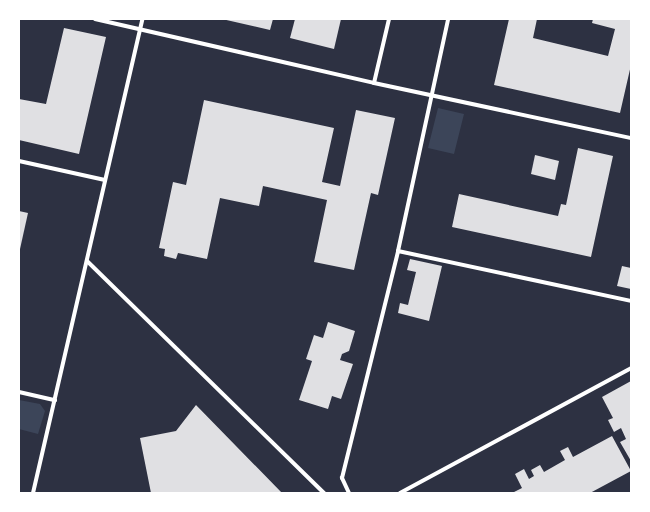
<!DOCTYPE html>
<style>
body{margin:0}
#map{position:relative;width:650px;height:512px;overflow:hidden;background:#2d3142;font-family:Ubuntu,sans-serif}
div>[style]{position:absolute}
.green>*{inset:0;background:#3c4559}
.building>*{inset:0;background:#e0e0e3}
.minor>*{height:4px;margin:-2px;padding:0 2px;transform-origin:2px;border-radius:2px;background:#fff}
span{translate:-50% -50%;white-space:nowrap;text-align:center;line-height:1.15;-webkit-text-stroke:4px #fff;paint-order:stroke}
.frame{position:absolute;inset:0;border:20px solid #fff;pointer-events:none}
</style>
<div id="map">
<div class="green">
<div style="clip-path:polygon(438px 108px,464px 114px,454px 154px,428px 148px)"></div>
<div style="clip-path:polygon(19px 400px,40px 404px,45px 411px,38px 434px,19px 429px)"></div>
</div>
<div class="building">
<div style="clip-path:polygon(222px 19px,273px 19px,270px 30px)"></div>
<div style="clip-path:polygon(295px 19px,341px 19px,334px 49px,290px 38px)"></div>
<div style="clip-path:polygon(509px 19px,537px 19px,533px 38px,608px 56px,615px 29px,592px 23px,593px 19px,631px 19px,631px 65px,620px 113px,494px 85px)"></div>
<div style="clip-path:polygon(64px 28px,106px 37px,79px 154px,19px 140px,19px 99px,46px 104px)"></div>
<div style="clip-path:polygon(204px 100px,334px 128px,322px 182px,340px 186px,356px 110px,395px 118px,378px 195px,371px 193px,354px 270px,314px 262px,327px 200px,263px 186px,259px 206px,220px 198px,207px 259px,178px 253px,176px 259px,164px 256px,165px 249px,159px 248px,173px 182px,186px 185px)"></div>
<div style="clip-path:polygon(578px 148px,613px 156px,591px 257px,452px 227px,459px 194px,558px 216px,561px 204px,566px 205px)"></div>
<div style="clip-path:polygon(535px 155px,559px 161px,555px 180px,531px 174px)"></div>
<div style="clip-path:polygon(19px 211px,28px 213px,20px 249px,19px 249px)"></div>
<div style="clip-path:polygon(410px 259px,442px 266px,429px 321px,398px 313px,400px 303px,408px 305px,416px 272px,407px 270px)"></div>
<div style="clip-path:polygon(622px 266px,631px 268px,631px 289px,617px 286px)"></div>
<div style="clip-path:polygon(328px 322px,355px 331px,349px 351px,342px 354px,340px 360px,353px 364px,341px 399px,332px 396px,328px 409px,299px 400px,312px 361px,306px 359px,314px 335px,323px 338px)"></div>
<div style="clip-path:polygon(631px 381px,631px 461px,620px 442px,626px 439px,621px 428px,614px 432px,608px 420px,613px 418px,602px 397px)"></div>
<div style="clip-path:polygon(196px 405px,282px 493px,151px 493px,140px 438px,176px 431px)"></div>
<div style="clip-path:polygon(612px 436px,631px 471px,590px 493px,512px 493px,522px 488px,515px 474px,524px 469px,529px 479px,534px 476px,531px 470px,540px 465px,544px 472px,565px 460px,560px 451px,568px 447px,573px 457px)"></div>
</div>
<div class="minor">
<div style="left:95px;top:19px;width:286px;rotate:12.9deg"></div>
<div style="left:374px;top:83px;width:263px;rotate:12.1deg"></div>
<div style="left:374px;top:83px;width:66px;rotate:-76.8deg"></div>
<div style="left:19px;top:161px;width:88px;rotate:12.5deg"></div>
<div style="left:398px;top:251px;width:238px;rotate:12.1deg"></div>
<div style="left:87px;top:261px;width:332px;rotate:44.4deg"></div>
<div style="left:19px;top:392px;width:37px;rotate:13deg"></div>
<div style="left:33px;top:493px;width:486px;rotate:-77deg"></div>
<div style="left:349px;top:493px;width:17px;rotate:-115deg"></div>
<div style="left:342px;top:478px;width:234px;rotate:-76.1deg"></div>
<div style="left:398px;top:251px;width:237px;rotate:-77.8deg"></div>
<div style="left:400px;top:493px;width:263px;rotate:-28.4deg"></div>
</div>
<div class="frame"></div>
</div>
